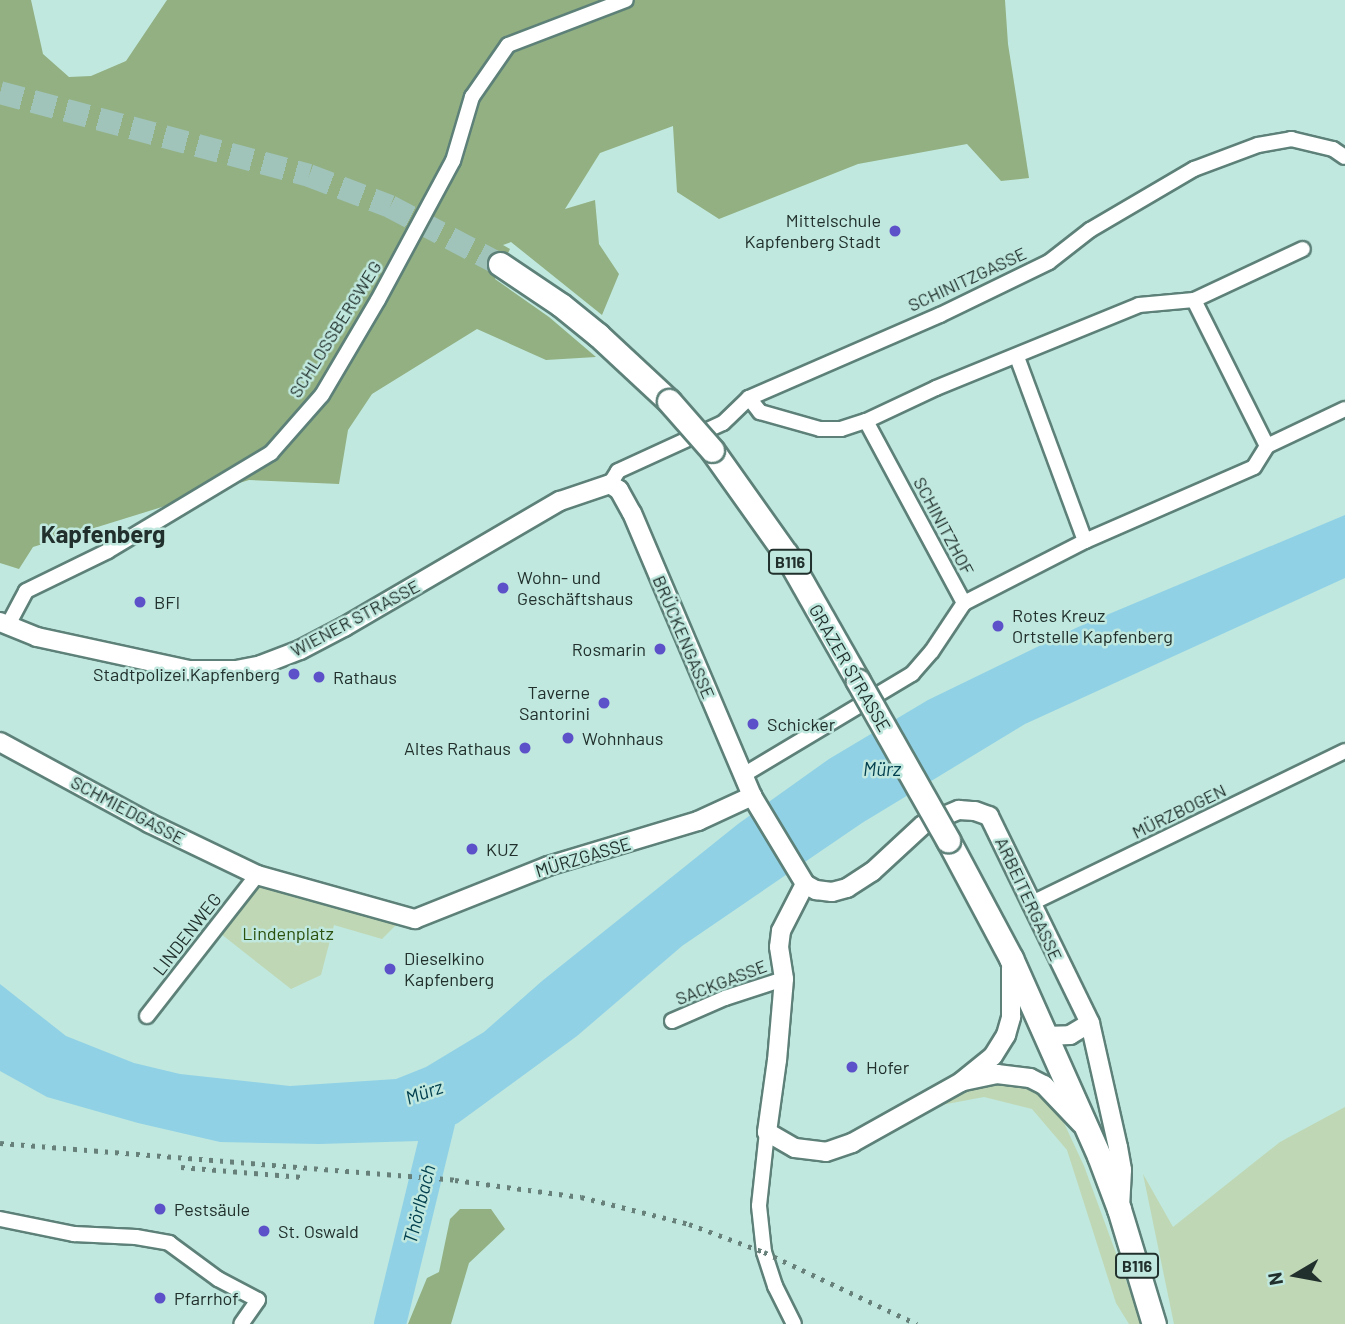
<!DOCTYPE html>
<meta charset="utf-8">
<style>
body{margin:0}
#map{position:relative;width:1345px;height:1324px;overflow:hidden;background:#c0e8de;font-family:Barlow,sans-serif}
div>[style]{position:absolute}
.green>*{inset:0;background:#bfd7b4}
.forest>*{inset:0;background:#92b082}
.water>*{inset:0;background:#90d1e6}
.river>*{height:32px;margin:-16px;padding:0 16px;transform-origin:16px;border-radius:16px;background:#90d1e6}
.trunk-tunnel>*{height:23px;margin-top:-11.5px;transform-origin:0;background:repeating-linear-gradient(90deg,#a0c3ba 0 23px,transparent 0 34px)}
.roads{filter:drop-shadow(2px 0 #5d8178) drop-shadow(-2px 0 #5d8178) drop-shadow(0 2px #5d8178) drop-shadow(0 -2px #5d8178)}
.minor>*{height:14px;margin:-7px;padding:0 7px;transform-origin:7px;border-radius:7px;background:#fff}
.tertiary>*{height:18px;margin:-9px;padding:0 9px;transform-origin:9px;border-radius:9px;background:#fff}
.primary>*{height:23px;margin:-11.5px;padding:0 11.5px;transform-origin:11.5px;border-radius:11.5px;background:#fff}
.trunk>*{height:23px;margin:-11.5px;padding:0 11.5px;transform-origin:11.5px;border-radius:11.5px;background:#fff}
.rail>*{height:5px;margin-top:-2.5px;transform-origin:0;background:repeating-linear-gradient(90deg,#67817a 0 3.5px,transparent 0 10.5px)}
.bridges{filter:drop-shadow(2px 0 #5d8178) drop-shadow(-2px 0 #5d8178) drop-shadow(0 2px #5d8178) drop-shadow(0 -2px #5d8178)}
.trunk-bridge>*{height:23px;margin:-11.5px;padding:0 11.5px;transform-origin:11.5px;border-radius:11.5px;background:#fff}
.dots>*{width:19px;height:19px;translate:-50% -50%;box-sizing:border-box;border:4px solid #c0e8de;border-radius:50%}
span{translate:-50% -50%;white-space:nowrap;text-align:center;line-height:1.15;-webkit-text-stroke:5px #c0e8de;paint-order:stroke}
.shield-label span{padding:2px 5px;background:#c0e8de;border:2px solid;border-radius:5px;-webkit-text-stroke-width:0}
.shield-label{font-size:16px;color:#21302c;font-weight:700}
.poi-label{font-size:18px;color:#21302c}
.right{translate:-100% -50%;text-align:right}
.left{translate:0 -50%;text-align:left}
.street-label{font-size:18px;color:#21302c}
.park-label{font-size:18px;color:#2b510f}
.water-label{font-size:19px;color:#03404f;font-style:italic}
.district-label{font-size:24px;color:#21302c;font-weight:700}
.north{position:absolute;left:1261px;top:1240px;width:70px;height:70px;-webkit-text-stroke:5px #c0e8de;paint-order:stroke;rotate:260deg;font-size:19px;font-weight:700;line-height:28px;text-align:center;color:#21302c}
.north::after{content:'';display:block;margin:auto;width:24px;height:32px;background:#21302c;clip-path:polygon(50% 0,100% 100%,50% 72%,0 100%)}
</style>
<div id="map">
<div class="green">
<div style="clip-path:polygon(250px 882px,400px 921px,382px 939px,334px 925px,321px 975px,291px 989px,216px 930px)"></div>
<div style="clip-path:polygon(995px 1081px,1018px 1083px,1036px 1091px,1050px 1101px,1064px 1123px,1084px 1166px,1142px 1324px,1129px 1324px,1116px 1303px,1067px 1150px,1032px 1109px,984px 1097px,941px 1105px,977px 1084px)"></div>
<div style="clip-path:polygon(1345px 1107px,1345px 1324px,1174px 1324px,1143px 1174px,1173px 1227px,1280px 1142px)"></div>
</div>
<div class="forest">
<div style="clip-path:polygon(0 0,31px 0,43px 54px,69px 77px,91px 76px,126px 61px,167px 0,1005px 0,1008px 44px,1029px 178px,1001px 181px,967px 144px,858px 164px,719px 219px,677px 192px,673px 126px,600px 153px,565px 209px,595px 200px,599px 244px,619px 274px,602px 315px,511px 242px,503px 245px,510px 249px,495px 279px,549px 317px,596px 357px,546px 360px,477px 329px,372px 394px,348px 430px,339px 484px,249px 480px,33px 547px,19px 569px,0 563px)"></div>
<div style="clip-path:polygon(460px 1209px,491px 1209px,505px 1229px,469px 1263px,451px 1324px,408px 1324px,427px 1278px,439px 1272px,450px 1219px)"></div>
</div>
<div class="water">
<div style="clip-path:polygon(1345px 515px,1345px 578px,1025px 724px,862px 823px,682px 946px,577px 1036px,458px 1123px,419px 1141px,319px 1144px,220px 1142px,138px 1123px,47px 1097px,0 1071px,0 984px,66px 1036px,134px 1063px,180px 1074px,290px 1086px,396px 1079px,426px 1067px,484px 1032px,542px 981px,738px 824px,829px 759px,928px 700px,1078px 627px)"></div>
</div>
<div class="river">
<div style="left:390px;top:1324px;width:240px;rotate:-76.3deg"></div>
</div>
<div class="trunk-tunnel">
<div style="left:0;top:92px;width:320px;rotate:15deg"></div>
<div style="left:309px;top:175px;width:87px;rotate:20.9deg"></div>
<div style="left:390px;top:206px;width:124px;rotate:27.8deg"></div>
</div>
<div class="roads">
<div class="minor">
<div style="left:1017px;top:357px;width:196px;rotate:69.7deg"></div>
<div style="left:749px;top:398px;width:18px;rotate:52deg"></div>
<div style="left:760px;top:412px;width:62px;rotate:15.8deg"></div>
<div style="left:820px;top:429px;width:21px"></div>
<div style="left:841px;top:429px;width:26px;rotate:-18deg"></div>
<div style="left:866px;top:421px;width:207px;rotate:61.7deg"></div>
<div style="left:866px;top:421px;width:77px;rotate:-25.2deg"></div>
<div style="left:936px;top:388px;width:219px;rotate:-22.2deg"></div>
<div style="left:1139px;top:305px;width:55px;rotate:-5.2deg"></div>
<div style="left:1194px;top:300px;width:120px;rotate:-25.1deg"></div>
<div style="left:1267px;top:446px;width:86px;rotate:-25.4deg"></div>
<div style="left:610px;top:484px;width:15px;rotate:-58deg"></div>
<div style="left:618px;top:471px;width:115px;rotate:-24.6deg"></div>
<div style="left:723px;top:423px;width:36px;rotate:-44deg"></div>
<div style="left:749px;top:398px;width:208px;rotate:-23.5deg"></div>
<div style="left:940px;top:315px;width:121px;rotate:-25.9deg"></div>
<div style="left:1049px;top:262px;width:52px;rotate:-38deg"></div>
<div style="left:1090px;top:230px;width:121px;rotate:-30.4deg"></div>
<div style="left:1194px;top:169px;width:68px;rotate:-20.6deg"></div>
<div style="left:1258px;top:145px;width:34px;rotate:-10deg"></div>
<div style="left:1291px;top:139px;width:43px;rotate:13.4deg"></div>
<div style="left:1333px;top:149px;width:14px;rotate:34deg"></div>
<div style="left:964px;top:603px;width:136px;rotate:-27.1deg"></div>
<div style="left:1085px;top:541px;width:184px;rotate:-23.6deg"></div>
<div style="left:1254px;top:467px;width:25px;rotate:-58deg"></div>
<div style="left:1267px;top:446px;width:163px;rotate:-116.6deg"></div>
<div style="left:8px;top:625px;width:38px;rotate:-62deg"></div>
<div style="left:26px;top:591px;width:91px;rotate:-26deg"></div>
<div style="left:108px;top:551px;width:190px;rotate:-31deg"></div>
<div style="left:271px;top:453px;width:77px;rotate:-48.7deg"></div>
<div style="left:322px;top:395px;width:110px;rotate:-59.5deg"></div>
<div style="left:378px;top:300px;width:158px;rotate:-61.7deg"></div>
<div style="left:453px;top:161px;width:67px;rotate:-73.5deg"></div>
<div style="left:472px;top:97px;width:63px;rotate:-55.3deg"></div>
<div style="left:508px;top:45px;width:126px;rotate:-20.9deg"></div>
<div style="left:745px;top:774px;width:195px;rotate:-30.9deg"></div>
<div style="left:912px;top:674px;width:30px;rotate:-49deg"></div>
<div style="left:932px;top:651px;width:58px;rotate:-56.3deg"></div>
<div style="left:1030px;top:904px;width:350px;rotate:-25.9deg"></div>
<div style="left:147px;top:1016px;width:179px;rotate:-52deg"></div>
<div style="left:672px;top:1021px;width:58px;rotate:-23.5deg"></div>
<div style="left:725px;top:998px;width:62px;rotate:-17.9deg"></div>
<div style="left:767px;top:1132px;width:74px;rotate:96.2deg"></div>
<div style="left:759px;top:1206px;width:46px;rotate:83.8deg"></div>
<div style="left:764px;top:1252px;width:36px;rotate:72deg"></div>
<div style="left:775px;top:1286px;width:42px;rotate:63.4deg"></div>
<div style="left:0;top:1219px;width:76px;rotate:11.5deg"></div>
<div style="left:74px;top:1234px;width:62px;rotate:2.8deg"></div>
<div style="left:136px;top:1237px;width:34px;rotate:10deg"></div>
<div style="left:169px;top:1243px;width:61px;rotate:36.3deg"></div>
<div style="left:218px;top:1279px;width:45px;rotate:27.7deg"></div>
<div style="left:258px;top:1300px;width:29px;rotate:125deg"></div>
</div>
<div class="tertiary">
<div style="left:0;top:622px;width:40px;rotate:22deg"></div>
<div style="left:37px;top:637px;width:157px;rotate:12.2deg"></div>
<div style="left:190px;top:670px;width:46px"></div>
<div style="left:236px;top:670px;width:25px;rotate:-11deg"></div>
<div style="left:261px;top:665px;width:42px;rotate:-21deg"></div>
<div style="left:300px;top:650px;width:50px;rotate:-27.6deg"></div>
<div style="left:344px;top:627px;width:250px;rotate:-30.3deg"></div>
<div style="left:560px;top:501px;width:53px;rotate:-18.8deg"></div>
<div style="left:610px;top:484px;width:11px;rotate:34deg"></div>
<div style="left:619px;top:490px;width:26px;rotate:61deg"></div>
<div style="left:632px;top:513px;width:307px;rotate:67deg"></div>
<div style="left:752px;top:796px;width:103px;rotate:58.9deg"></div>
<div style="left:805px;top:884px;width:13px;rotate:29deg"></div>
<div style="left:816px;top:890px;width:16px;rotate:7deg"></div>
<div style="left:832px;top:892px;width:16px;rotate:-15deg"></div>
<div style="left:847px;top:888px;width:30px;rotate:-33deg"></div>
<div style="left:872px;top:872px;width:69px;rotate:-42.7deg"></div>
<div style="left:923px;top:825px;width:39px;rotate:-23deg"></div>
<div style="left:959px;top:810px;width:16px;rotate:4deg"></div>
<div style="left:975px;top:811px;width:15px;rotate:20deg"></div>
<div style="left:989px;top:816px;width:230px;rotate:64deg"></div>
<div style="left:1090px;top:1023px;width:127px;rotate:77.3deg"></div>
<div style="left:1118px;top:1147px;width:23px;rotate:80deg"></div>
<div style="left:1122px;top:1170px;width:35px;rotate:93deg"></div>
<div style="left:0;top:742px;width:170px;rotate:28.5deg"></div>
<div style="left:149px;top:823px;width:120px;rotate:25.7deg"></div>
<div style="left:257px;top:875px;width:164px;rotate:15.6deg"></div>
<div style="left:415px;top:919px;width:143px;rotate:-21.7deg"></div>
<div style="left:548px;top:866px;width:157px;rotate:-16.7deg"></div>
<div style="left:698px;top:821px;width:60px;rotate:-24.8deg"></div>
<div style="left:805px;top:884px;width:53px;rotate:117.1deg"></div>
<div style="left:781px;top:931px;width:16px;rotate:97deg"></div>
<div style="left:779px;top:947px;width:32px;rotate:81deg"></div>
<div style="left:784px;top:979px;width:81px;rotate:94.9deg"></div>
<div style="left:777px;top:1060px;width:73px;rotate:97.9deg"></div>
<div style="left:767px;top:1132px;width:32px;rotate:30deg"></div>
<div style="left:795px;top:1148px;width:31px;rotate:7deg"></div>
<div style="left:826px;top:1152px;width:28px;rotate:-19deg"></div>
<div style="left:852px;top:1143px;width:125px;rotate:-29.2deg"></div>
<div style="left:961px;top:1082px;width:41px;rotate:-39.1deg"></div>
<div style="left:993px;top:1056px;width:25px;rotate:-58deg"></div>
<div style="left:1006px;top:1035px;width:19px;rotate:-74deg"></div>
<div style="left:1011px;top:1017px;width:49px;rotate:-90deg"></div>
<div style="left:1045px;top:1036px;width:25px;rotate:-2deg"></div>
<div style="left:1070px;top:1035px;width:23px;rotate:-31deg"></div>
<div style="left:964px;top:1081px;width:34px;rotate:-12deg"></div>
<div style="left:997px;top:1074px;width:33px;rotate:7deg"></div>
<div style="left:1030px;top:1078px;width:16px;rotate:27deg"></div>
<div style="left:1044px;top:1085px;width:54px;rotate:46.5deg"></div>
</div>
<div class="primary">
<div style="left:1011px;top:958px;width:217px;rotate:66deg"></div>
<div style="left:1099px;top:1156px;width:57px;rotate:69.3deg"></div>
<div style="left:1119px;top:1209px;width:120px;rotate:73.1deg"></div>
</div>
<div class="trunk">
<div style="left:500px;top:264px;width:73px;rotate:33.9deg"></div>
<div style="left:561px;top:305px;width:48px;rotate:39deg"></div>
<div style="left:598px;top:335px;width:97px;rotate:42.9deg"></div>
<div style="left:712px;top:450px;width:128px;rotate:54.6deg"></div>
<div style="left:786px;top:554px;width:146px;rotate:60.4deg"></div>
<div style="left:948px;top:840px;width:134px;rotate:61.9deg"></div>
</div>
</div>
<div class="rail">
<div style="left:0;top:1143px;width:457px;rotate:4.6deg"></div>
<div style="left:455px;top:1180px;width:127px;rotate:7.7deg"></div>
<div style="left:581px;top:1197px;width:111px;rotate:14deg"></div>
<div style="left:689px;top:1224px;width:80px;rotate:20.5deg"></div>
<div style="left:764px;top:1252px;width:169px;rotate:25.2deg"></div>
<div style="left:181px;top:1167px;width:122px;rotate:4.7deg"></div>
</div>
<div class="bridges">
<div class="trunk-bridge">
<div style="left:669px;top:401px;width:65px;rotate:48.7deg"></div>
<div style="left:858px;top:681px;width:183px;rotate:60.5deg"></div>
</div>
</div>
<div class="dots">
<div style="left:895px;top:231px;background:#5d51c9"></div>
<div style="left:503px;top:588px;background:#5d51c9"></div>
<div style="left:140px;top:602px;background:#5d51c9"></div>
<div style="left:998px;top:626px;background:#5d51c9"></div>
<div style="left:660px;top:649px;background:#5d51c9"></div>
<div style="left:294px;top:674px;background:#5d51c9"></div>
<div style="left:319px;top:677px;background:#5d51c9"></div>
<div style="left:604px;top:703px;background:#5d51c9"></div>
<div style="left:753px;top:724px;background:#5d51c9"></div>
<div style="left:568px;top:738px;background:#5d51c9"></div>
<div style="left:525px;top:748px;background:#5d51c9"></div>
<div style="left:472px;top:849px;background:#5d51c9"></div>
<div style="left:390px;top:969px;background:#5d51c9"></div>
<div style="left:852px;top:1067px;background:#5d51c9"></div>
<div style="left:160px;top:1209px;background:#5d51c9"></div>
<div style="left:264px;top:1231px;background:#5d51c9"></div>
<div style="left:160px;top:1298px;background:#5d51c9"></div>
</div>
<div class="shield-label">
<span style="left:790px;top:562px">B116</span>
<span style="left:1137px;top:1266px">B116</span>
</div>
<div class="poi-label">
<span class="right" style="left:881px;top:231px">Mittelschule<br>Kapfenberg Stadt</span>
<span class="left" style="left:517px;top:588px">Wohn- und<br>Geschäftshaus</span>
<span class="left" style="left:154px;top:602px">BFI</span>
<span class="left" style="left:1012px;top:626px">Rotes Kreuz<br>Ortstelle Kapfenberg</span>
<span class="right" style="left:646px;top:649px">Rosmarin</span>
<span class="right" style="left:280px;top:674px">Stadtpolizei Kapfenberg</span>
<span class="left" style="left:333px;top:677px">Rathaus</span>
<span class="right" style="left:590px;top:703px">Taverne<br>Santorini</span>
<span class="left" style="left:767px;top:724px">Schicker</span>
<span class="left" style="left:582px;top:738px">Wohnhaus</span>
<span class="right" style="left:511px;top:748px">Altes Rathaus</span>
<span class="left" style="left:486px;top:849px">KUZ</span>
<span class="left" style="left:404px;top:969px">Dieselkino<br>Kapfenberg</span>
<span class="left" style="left:866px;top:1067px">Hofer</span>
<span class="left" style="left:174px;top:1209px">Pestsäule</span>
<span class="left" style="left:278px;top:1231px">St. Oswald</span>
<span class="left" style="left:174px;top:1298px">Pfarrhof</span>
</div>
<div class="street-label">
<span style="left:967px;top:279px;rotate:-25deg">SCHINITZGASSE</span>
<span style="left:335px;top:329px;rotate:-58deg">SCHLOSSBERGWEG</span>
<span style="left:944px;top:526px;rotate:62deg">SCHINITZHOF</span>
<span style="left:355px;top:618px;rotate:-28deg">WIENER STRASSE</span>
<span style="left:684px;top:637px;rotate:67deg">BRÜCKENGASSE</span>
<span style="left:850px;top:668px;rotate:60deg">GRAZER STRASSE</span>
<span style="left:128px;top:810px;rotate:28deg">SCHMIEDGASSE</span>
<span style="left:1179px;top:811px;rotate:-26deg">MÜRZBOGEN</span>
<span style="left:583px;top:857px;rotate:-17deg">MÜRZGASSE</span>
<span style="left:1029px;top:899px;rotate:65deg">ARBEITERGASSE</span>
<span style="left:187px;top:934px;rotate:-52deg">LINDENWEG</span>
<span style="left:721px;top:982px;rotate:-21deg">SACKGASSE</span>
</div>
<div class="park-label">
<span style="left:288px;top:933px">Lindenplatz</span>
</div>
<div class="water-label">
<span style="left:882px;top:769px">Mürz</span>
<span style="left:424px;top:1092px;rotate:-19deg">Mürz</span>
<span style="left:419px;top:1204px;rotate:-76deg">Thörlbach</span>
</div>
<div class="district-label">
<span style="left:103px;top:534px">Kapfenberg</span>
</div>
<div class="north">N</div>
</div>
